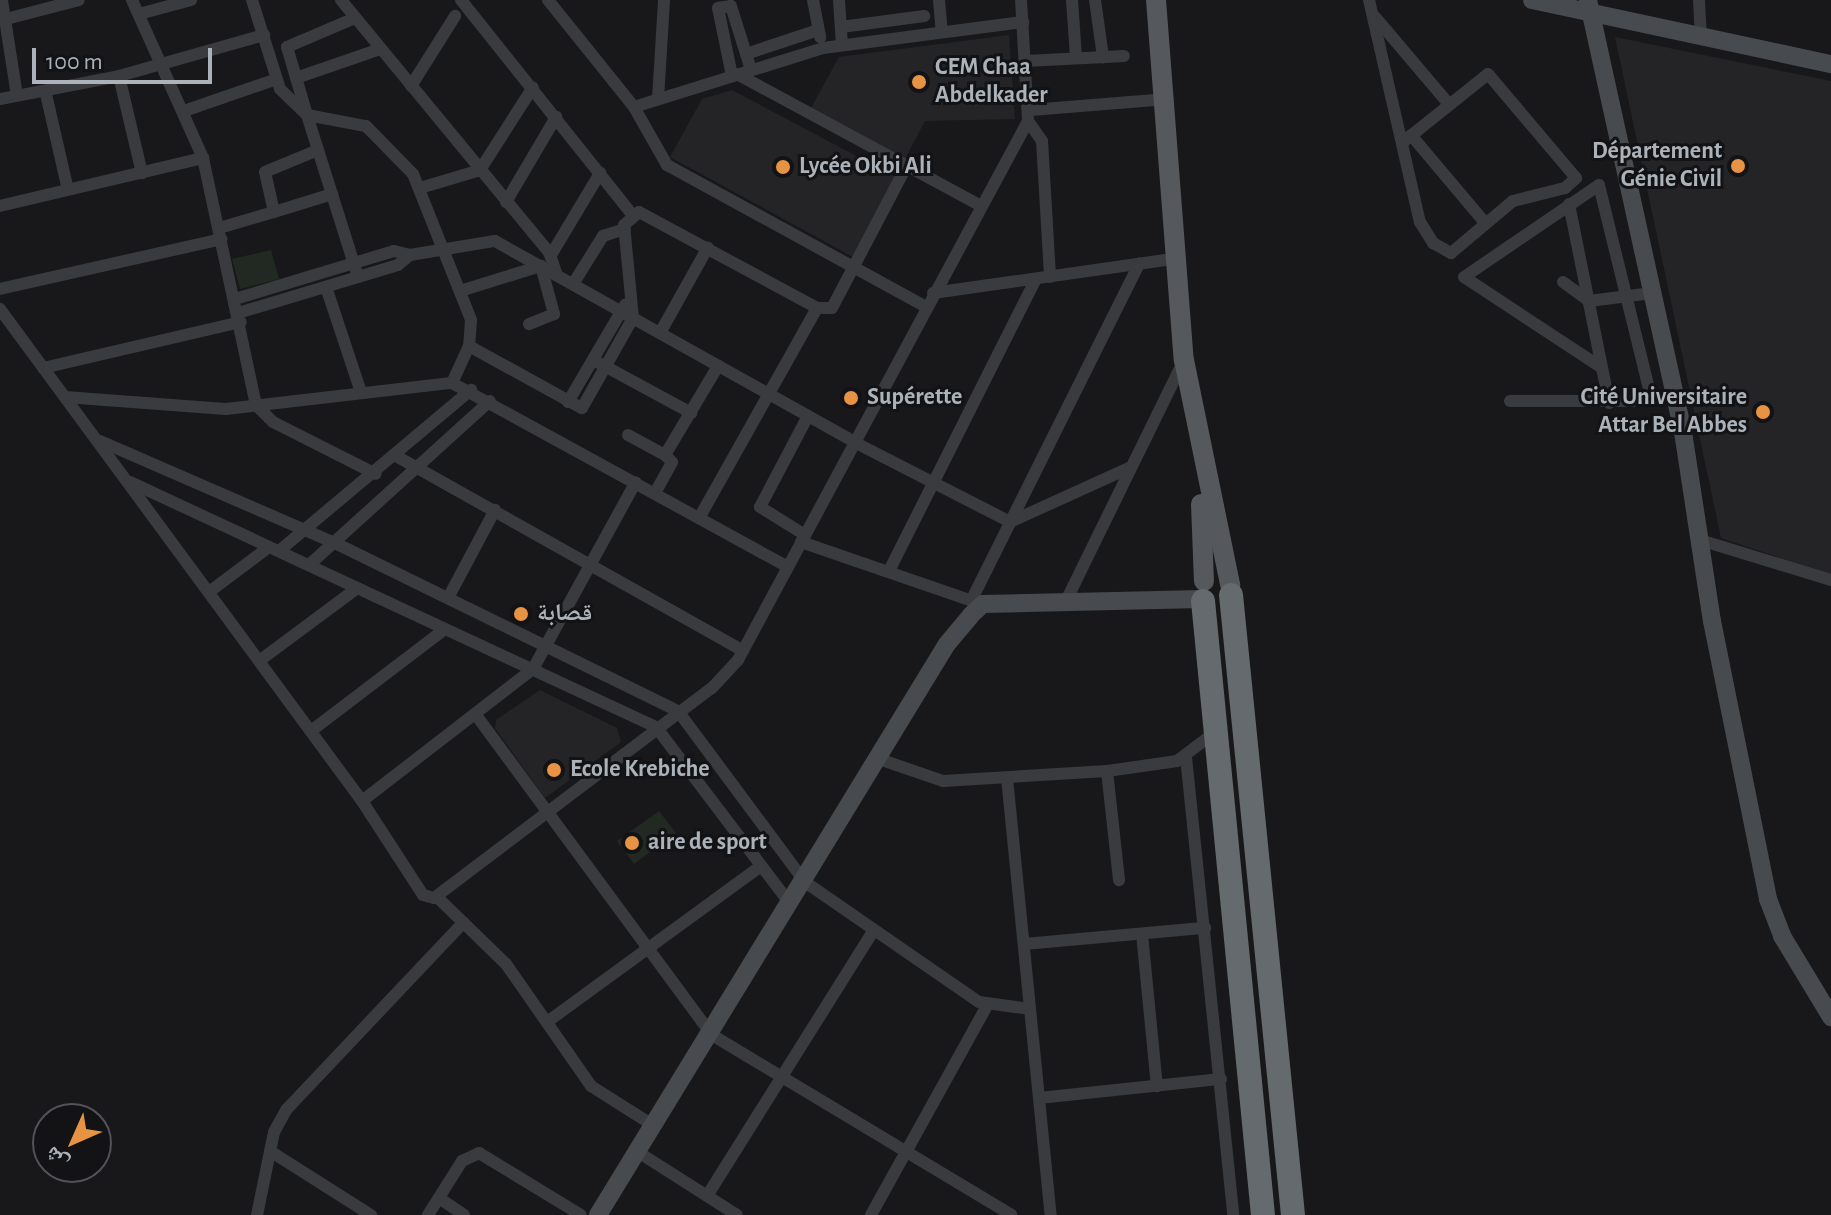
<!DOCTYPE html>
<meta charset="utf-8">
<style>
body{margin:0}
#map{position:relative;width:1831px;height:1215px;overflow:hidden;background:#18181a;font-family:"Alegreya Sans","Noto Naskh Arabic",sans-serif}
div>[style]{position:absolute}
.built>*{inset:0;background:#242427}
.green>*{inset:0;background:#222922}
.street>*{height:12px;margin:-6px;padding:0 6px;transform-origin:6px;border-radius:6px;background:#393b3e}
.secondary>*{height:18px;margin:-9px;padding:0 9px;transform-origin:9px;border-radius:9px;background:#474a4e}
.primary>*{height:20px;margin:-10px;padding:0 10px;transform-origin:10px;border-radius:10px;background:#55585d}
.highway>*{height:24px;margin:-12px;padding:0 12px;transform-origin:12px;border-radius:12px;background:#656a6f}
.dots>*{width:22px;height:22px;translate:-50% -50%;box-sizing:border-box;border:4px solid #131315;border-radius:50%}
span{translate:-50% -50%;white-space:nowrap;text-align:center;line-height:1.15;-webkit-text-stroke:6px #131315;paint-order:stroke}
.poi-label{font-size:24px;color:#abb2b9;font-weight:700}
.left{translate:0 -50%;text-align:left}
.right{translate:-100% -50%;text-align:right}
.north{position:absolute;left:32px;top:1103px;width:80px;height:80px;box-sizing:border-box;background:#131315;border:2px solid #505357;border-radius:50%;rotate:225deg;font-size:22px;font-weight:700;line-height:32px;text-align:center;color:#abb2b9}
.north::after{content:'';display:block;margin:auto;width:28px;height:36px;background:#e69343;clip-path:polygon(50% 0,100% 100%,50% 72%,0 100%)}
.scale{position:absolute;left:32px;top:48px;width:180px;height:36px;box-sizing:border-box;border:4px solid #abb2b9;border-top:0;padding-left:10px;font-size:24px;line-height:28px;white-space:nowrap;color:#abb2b9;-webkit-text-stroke:6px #131315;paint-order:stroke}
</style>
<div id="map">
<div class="built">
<div style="clip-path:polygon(1009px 35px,1015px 119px,925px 121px,905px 159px,811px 108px,839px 57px)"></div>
<div style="clip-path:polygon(1615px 37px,1831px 81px,1831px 575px,1721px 538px)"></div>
<div style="clip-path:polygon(732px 90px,896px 177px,853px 257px,670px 157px,702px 99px)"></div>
<div style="clip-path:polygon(540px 690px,617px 728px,621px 742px,545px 798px,495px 728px,496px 720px)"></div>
</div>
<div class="green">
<div style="clip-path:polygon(271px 250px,279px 279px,240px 289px,232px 259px)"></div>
<div style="clip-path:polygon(659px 811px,676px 833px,634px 864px,617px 841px)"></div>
</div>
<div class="street">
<div style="left:2px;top:0;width:97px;rotate:81.1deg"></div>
<div style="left:132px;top:0;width:173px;rotate:65.8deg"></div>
<div style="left:203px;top:158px;width:253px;rotate:77.9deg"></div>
<div style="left:256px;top:405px;width:24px;rotate:45deg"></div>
<div style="left:273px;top:422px;width:115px;rotate:26.8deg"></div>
<div style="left:252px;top:0;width:93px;rotate:72.5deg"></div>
<div style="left:280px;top:89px;width:37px;rotate:44deg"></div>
<div style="left:307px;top:115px;width:170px;rotate:72.5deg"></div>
<div style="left:341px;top:0;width:327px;rotate:50.5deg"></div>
<div style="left:549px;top:252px;width:24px;rotate:71deg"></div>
<div style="left:461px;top:0;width:274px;rotate:51.4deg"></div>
<div style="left:548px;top:0;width:137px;rotate:51.2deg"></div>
<div style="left:634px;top:107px;width:67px;rotate:60.4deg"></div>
<div style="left:667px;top:165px;width:295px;rotate:28.7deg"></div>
<div style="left:813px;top:0;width:38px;rotate:79deg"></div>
<div style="left:839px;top:0;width:45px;rotate:86.2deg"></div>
<div style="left:939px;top:0;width:32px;rotate:85deg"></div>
<div style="left:1072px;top:0;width:57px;rotate:86deg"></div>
<div style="left:1095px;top:0;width:58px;rotate:82deg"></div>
<div style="left:1369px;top:0;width:228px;rotate:77.1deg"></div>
<div style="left:1420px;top:222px;width:25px;rotate:58deg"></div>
<div style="left:1433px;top:243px;width:21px;rotate:29deg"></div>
<div style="left:1451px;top:253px;width:81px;rotate:-40deg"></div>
<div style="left:1513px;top:201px;width:54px;rotate:-14deg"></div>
<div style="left:1565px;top:188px;width:15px;rotate:-42deg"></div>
<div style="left:1576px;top:178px;width:136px;rotate:-130.2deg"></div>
<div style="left:1488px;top:74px;width:110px;rotate:141.3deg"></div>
<div style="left:1699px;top:0;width:37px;rotate:87deg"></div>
<div style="left:139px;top:14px;width:54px;rotate:-15.1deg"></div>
<div style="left:1375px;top:17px;width:113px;rotate:49.7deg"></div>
<div style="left:355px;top:18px;width:74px;rotate:156.9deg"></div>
<div style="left:287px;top:47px;width:71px;rotate:73.6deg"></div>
<div style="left:307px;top:115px;width:60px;rotate:10.6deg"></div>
<div style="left:366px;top:126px;width:67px;rotate:45.6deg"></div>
<div style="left:413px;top:174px;width:157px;rotate:68.3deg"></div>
<div style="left:471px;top:320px;width:26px;rotate:94deg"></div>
<div style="left:469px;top:346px;width:41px;rotate:114.7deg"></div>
<div style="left:6px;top:19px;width:75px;rotate:-14.6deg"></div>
<div style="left:841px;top:27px;width:84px;rotate:-7.5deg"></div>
<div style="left:746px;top:54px;width:76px;rotate:-18.4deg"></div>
<div style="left:1026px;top:61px;width:98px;rotate:-2.9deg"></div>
<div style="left:737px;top:74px;width:275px;rotate:28.4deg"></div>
<div style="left:119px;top:76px;width:100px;rotate:76.7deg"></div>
<div style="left:732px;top:76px;width:69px;rotate:-101.6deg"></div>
<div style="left:718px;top:8px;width:13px;rotate:-9deg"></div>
<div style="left:731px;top:6px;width:67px;rotate:72.6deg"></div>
<div style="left:296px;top:78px;width:89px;rotate:-19deg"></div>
<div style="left:411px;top:86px;width:83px;rotate:-57.8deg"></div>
<div style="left:46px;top:94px;width:98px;rotate:77.1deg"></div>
<div style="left:0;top:99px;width:121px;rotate:-10.9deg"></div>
<div style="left:119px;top:76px;width:151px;rotate:-15.8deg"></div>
<div style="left:658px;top:99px;width:99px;rotate:-86.5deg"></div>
<div style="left:634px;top:107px;width:198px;rotate:-17.3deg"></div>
<div style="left:823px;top:48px;width:202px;rotate:-7.4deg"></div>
<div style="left:1031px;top:110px;width:137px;rotate:-4.6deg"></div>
<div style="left:184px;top:111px;width:98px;rotate:-19deg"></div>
<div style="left:1028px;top:121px;width:24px;rotate:55deg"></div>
<div style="left:1042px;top:141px;width:136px;rotate:86.6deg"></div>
<div style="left:1411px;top:135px;width:115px;rotate:49.9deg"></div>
<div style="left:318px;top:150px;width:57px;rotate:157.5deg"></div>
<div style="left:265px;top:172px;width:41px;rotate:77.3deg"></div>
<div style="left:274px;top:212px;width:61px;rotate:-17.2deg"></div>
<div style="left:420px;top:188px;width:63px;rotate:-16.7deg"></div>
<div style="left:480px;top:170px;width:98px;rotate:-57.4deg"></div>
<div style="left:506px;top:202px;width:99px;rotate:-59.5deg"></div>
<div style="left:1569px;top:204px;width:203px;rotate:78.6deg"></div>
<div style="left:0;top:206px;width:209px;rotate:-13.3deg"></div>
<div style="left:219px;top:228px;width:57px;rotate:-16.2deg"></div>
<div style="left:551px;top:255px;width:96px;rotate:-59.1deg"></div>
<div style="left:1563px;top:282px;width:32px;rotate:36deg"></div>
<div style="left:1589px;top:301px;width:64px;rotate:-7.2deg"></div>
<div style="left:573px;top:284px;width:57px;rotate:-58deg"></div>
<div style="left:603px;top:236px;width:23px;rotate:-18deg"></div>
<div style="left:326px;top:287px;width:111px;rotate:71.6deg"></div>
<div style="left:0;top:289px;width:227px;rotate:-12.7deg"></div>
<div style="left:460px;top:291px;width:85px;rotate:-17.2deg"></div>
<div style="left:541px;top:266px;width:50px;rotate:74.8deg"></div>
<div style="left:554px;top:314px;width:27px;rotate:158deg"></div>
<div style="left:933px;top:293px;width:247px;rotate:-8.1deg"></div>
<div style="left:235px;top:299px;width:166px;rotate:-16.8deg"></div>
<div style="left:394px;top:251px;width:16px;rotate:14deg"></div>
<div style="left:410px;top:255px;width:86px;rotate:-9.4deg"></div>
<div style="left:495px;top:241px;width:411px;rotate:29.2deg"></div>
<div style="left:854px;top:442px;width:175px;rotate:27.1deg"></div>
<div style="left:1010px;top:522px;width:133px;rotate:-24.4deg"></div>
<div style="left:817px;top:308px;width:15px"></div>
<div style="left:832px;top:308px;width:159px;rotate:-62.3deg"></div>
<div style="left:0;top:309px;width:611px;rotate:53.66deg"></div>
<div style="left:362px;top:801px;width:112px;rotate:57deg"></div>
<div style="left:423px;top:895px;width:11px;rotate:15deg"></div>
<div style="left:434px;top:898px;width:348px;rotate:-37.1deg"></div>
<div style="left:712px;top:688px;width:38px;rotate:-47deg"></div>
<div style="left:738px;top:660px;width:612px;rotate:-61.72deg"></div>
<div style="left:1028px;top:121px;width:121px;rotate:-93.3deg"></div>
<div style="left:238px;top:313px;width:167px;rotate:-16.7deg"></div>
<div style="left:398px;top:265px;width:16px;rotate:-40deg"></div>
<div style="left:660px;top:333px;width:98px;rotate:-60.8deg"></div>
<div style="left:469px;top:346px;width:129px;rotate:28.8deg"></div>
<div style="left:582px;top:408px;width:103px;rotate:-60.5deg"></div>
<div style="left:633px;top:318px;width:93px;rotate:-95.5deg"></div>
<div style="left:624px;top:225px;width:20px;rotate:-41deg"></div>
<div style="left:639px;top:212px;width:202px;rotate:28.3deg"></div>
<div style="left:817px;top:308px;width:241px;rotate:119.3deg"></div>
<div style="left:599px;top:363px;width:105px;rotate:28.5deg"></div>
<div style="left:43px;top:368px;width:203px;rotate:-13.1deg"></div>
<div style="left:65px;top:397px;width:161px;rotate:4.3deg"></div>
<div style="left:226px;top:409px;width:227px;rotate:-6.6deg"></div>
<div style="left:452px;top:383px;width:383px;rotate:28.7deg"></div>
<div style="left:1510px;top:401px;width:142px"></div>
<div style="left:1652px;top:401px;width:222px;rotate:-103.8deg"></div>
<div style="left:1599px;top:185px;width:163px;rotate:145.7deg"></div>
<div style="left:1464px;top:277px;width:165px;rotate:33.4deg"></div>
<div style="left:568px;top:402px;width:113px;rotate:-59.6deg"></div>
<div style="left:628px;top:435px;width:42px;rotate:28.4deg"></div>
<div style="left:100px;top:441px;width:256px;rotate:23.5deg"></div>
<div style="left:335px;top:543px;width:382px;rotate:26.1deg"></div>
<div style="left:678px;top:711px;width:213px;rotate:53.4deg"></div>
<div style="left:805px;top:882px;width:211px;rotate:34.6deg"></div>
<div style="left:979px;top:1002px;width:51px;rotate:7.8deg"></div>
<div style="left:396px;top:456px;width:398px;rotate:29.3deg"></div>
<div style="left:130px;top:482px;width:580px;rotate:24.98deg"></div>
<div style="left:656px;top:727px;width:223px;rotate:52.8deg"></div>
<div style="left:655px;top:493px;width:35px;rotate:-61deg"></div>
<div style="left:672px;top:462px;width:10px;rotate:-135deg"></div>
<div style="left:665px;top:455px;width:104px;rotate:-59.2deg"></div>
<div style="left:805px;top:535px;width:53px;rotate:-148.1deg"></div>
<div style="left:760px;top:507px;width:103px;rotate:-62.2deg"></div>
<div style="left:1700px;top:540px;width:137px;rotate:17deg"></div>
<div style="left:801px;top:542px;width:184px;rotate:19deg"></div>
<div style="left:279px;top:551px;width:251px;rotate:-40deg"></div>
<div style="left:309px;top:565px;width:244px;rotate:-42.2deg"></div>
<div style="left:889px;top:571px;width:327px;rotate:-63.3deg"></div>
<div style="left:209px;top:592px;width:75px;rotate:-36.9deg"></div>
<div style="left:448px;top:598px;width:100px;rotate:-61.9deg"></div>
<div style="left:971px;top:601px;width:377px;rotate:-63.5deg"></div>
<div style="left:1064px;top:605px;width:273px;rotate:-63.9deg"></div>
<div style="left:259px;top:661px;width:121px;rotate:-36.6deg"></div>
<div style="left:476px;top:715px;width:398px;rotate:53.6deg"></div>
<div style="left:712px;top:1035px;width:349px;rotate:31deg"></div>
<div style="left:311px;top:731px;width:168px;rotate:-37.3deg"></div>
<div style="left:1186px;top:757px;width:460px;rotate:84.1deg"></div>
<div style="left:879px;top:759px;width:68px;rotate:19deg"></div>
<div style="left:943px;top:781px;width:164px;rotate:-3.5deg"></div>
<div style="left:1107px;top:771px;width:71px;rotate:-8.1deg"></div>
<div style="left:1177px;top:761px;width:46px;rotate:-37.1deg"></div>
<div style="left:1107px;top:771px;width:110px;rotate:83.7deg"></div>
<div style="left:1007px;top:778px;width:439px;rotate:84.3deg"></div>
<div style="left:362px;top:801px;width:216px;rotate:-37.7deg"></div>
<div style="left:533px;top:669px;width:213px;rotate:-61.2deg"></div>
<div style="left:437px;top:897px;width:96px;rotate:44.2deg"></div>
<div style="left:506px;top:964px;width:149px;rotate:55.1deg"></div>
<div style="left:591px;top:1086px;width:75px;rotate:32.4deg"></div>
<div style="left:1142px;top:934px;width:153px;rotate:84.4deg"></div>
<div style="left:1024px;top:944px;width:182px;rotate:-5.1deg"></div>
<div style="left:547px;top:1022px;width:265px;rotate:-36.1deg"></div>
<div style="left:1039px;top:1098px;width:183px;rotate:-6deg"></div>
<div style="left:270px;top:1151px;width:120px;rotate:32.4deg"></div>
<div style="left:638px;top:1152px;width:117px;rotate:32.5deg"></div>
<div style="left:707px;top:1196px;width:314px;rotate:-57.9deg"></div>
<div style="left:439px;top:1198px;width:30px;rotate:34deg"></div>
<div style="left:257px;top:1215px;width:85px;rotate:-78.4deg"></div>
<div style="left:274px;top:1132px;width:26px;rotate:-61deg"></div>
<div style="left:287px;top:1109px;width:257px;rotate:-46.6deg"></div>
<div style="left:428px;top:1215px;width:64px;rotate:-57.8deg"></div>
<div style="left:462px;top:1161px;width:19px;rotate:-25deg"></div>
<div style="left:479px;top:1153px;width:119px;rotate:31.3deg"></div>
<div style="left:871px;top:1215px;width:239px;rotate:-61deg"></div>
</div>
<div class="secondary">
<div style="left:1532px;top:0;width:306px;rotate:12.1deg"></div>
<div style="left:1588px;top:0;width:442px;rotate:77.6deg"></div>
<div style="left:1683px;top:432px;width:191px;rotate:81.3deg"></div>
<div style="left:1712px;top:621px;width:284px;rotate:78.6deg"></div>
<div style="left:1768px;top:899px;width:40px;rotate:69deg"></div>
<div style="left:1782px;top:936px;width:95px;rotate:58.8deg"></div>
<div style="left:598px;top:1215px;width:669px;rotate:-58.57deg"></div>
<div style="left:947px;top:644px;width:38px;rotate:-50deg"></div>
<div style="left:971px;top:615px;width:16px;rotate:-43deg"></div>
<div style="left:983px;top:604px;width:219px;rotate:-1.3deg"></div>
</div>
<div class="primary">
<div style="left:1156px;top:0;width:361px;rotate:85.6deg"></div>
<div style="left:1184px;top:360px;width:230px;rotate:78.4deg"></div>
<div style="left:1201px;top:504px;width:77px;rotate:87.8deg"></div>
</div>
<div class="highway">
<div style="left:1231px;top:595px;width:623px;rotate:84.29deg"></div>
<div style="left:1203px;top:601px;width:617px;rotate:84.42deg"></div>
</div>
<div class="dots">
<div style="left:919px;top:82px;background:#e69343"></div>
<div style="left:1738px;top:166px;background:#e69343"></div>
<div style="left:783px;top:167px;background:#e69343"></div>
<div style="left:851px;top:398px;background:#e69343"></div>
<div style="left:1763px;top:412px;background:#e69343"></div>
<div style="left:521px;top:614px;background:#e69343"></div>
<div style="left:554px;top:770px;background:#e69343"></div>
<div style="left:632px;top:843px;background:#e69343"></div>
</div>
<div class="poi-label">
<span class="left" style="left:935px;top:82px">CEM Chaa<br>Abdelkader</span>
<span class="right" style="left:1722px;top:166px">Département<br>Génie Civil</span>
<span class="left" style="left:799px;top:167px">Lycée Okbi Ali</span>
<span class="left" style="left:867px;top:398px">Supérette</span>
<span class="right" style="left:1747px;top:412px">Cité Universitaire<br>Attar Bel Abbes</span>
<span class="left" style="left:537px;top:614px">قصابة</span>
<span class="left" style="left:570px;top:770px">Ecole Krebiche</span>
<span class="left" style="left:648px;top:843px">aire de sport</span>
</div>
<div class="north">ش</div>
<div class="scale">100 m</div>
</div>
